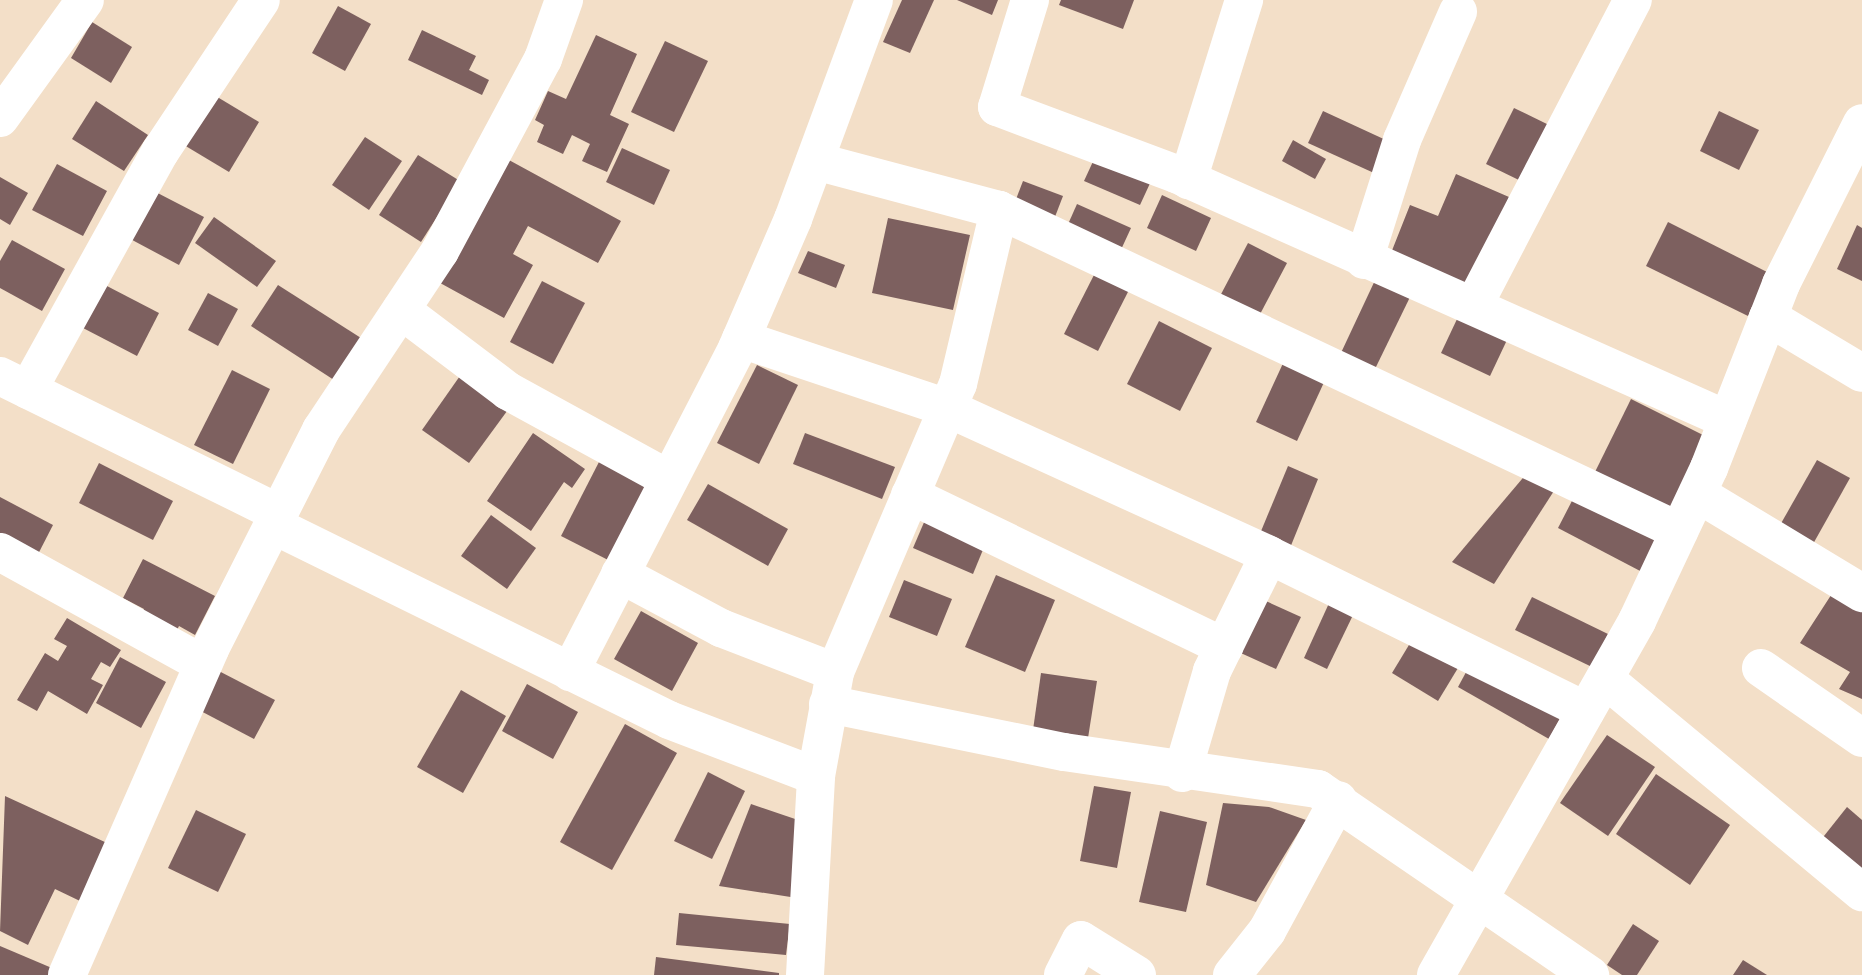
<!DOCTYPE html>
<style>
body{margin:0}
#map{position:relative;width:1862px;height:975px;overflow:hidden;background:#f3dfc8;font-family:Rubik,sans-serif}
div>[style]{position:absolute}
.building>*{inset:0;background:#7d605f}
.minor>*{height:38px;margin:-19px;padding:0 19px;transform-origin:19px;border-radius:19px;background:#fff}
span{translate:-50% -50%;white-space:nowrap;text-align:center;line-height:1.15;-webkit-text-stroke:5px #fff;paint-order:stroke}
</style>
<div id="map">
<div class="building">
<div style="clip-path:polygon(902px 0,934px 0,910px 53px,883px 42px)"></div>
<div style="clip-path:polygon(957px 0,998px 0,992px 15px)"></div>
<div style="clip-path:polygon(1061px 0,1134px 0,1123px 29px,1059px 5px)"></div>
<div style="clip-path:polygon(338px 6px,371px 24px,345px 71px,312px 53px)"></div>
<div style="clip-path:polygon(92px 22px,132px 47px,111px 83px,71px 58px)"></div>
<div style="clip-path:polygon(422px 30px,476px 56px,469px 70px,489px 80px,482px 95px,408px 60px)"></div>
<div style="clip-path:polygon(596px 35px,637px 54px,610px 115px,629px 124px,607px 172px,582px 161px,590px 144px,572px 135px,563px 154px,537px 142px,544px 125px,535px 120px,548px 91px,566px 99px)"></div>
<div style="clip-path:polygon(665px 41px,708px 61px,674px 132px,631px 112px)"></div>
<div style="clip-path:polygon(214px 95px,259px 122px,229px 172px,184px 145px)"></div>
<div style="clip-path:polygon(96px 101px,148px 135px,124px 171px,72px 139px)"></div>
<div style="clip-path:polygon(1514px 108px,1553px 127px,1525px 183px,1486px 164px)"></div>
<div style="clip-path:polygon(1323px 111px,1388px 141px,1374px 173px,1308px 143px)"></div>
<div style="clip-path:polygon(1719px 111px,1759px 130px,1739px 170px,1700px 151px)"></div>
<div style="clip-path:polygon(365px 137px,402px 161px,369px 210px,332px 185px)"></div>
<div style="clip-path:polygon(1293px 140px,1326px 159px,1315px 179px,1282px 161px)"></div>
<div style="clip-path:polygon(622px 148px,670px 170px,654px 205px,606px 182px)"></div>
<div style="clip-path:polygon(498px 154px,621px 221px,598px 263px,528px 226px,513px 254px,533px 265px,504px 318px,431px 278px)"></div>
<div style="clip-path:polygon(418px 155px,460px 181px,421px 242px,379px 215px)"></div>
<div style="clip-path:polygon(1096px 155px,1152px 179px,1140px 205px,1084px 181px)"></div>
<div style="clip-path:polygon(57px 164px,107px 191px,83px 236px,32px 210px)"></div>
<div style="clip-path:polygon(1456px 174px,1509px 197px,1472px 287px,1391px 253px,1410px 205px,1438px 216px)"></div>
<div style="clip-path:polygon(0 177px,28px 193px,10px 225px,0 219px)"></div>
<div style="clip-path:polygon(1023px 181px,1063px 196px,1053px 222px,1013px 207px)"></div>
<div style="clip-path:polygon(146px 187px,204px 217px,179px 265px,121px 234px)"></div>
<div style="clip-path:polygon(1162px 195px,1211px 218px,1196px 251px,1147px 228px)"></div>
<div style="clip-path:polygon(1077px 204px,1131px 228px,1119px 254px,1065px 231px)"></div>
<div style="clip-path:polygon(214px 217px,276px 261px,257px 287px,195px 243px)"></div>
<div style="clip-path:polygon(888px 218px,970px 235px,953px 310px,872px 293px)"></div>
<div style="clip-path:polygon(1668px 222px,1769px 273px,1748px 316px,1646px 266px)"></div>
<div style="clip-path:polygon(1857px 225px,1862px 228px,1862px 281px,1837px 269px)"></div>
<div style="clip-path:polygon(12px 240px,65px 269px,42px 311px,0 288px,0 261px)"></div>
<div style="clip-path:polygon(1248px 243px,1287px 263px,1258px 318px,1219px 298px)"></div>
<div style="clip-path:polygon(808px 251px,845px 265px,836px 288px,798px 273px)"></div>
<div style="clip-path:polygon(1097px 269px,1131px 286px,1098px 351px,1064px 334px)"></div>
<div style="clip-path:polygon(1377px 276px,1412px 293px,1374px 371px,1340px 355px)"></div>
<div style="clip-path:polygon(542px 281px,585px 303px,553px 364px,510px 342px)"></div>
<div style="clip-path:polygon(105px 285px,159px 313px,137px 356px,83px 328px)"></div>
<div style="clip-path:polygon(278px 285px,361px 338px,334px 380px,251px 326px)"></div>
<div style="clip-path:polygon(208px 293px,238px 309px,218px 346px,188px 330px)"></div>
<div style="clip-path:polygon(1458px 317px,1507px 340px,1490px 376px,1441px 353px)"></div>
<div style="clip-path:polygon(1159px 321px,1212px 348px,1180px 411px,1127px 384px)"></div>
<div style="clip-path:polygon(1285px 359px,1326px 378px,1297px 441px,1256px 422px)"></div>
<div style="clip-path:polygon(757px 365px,798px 385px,759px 464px,717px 443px)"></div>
<div style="clip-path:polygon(232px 370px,270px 389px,233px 464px,194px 445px)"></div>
<div style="clip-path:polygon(462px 373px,510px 407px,469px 463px,422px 430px)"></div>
<div style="clip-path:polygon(1631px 399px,1711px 439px,1672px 516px,1593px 476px)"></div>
<div style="clip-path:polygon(533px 433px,585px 469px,572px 488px,564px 482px,531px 531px,487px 501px)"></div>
<div style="clip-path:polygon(805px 433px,895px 467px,882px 499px,793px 464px)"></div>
<div style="clip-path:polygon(600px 460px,653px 487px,614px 563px,561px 536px)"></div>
<div style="clip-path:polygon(1817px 460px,1850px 478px,1808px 553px,1775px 534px)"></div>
<div style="clip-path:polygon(99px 463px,173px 501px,153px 540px,79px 503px)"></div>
<div style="clip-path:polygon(1288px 466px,1318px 479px,1290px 548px,1259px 536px)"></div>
<div style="clip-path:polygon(1532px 467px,1561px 480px,1494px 584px,1452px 562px)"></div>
<div style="clip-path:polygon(708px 484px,788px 529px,768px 566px,687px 520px)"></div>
<div style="clip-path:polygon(1575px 495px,1662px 539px,1644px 573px,1558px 528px)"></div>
<div style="clip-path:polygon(0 497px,53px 525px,34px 562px,0 545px)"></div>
<div style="clip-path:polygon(928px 513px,987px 540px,973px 574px,913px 548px)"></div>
<div style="clip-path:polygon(491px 515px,536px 548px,507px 589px,461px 556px)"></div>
<div style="clip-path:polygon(143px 559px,215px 596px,195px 635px,179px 626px,175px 634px,140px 617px,144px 609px,123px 598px)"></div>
<div style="clip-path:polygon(996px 575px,1055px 600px,1025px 672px,965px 647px)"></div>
<div style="clip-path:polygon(904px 580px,952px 599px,937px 636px,889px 617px)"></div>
<div style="clip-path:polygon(1835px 589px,1862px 605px,1862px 699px,1839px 689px,1850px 672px,1800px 643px)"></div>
<div style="clip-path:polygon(1257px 597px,1301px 617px,1276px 669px,1232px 649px)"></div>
<div style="clip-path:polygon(1532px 597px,1608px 634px,1592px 667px,1515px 630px)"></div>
<div style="clip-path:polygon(1330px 601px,1354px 613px,1327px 669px,1304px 658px)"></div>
<div style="clip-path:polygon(641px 611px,698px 643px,672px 691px,614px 659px)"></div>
<div style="clip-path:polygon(67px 618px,121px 650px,110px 667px,101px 662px,91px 679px,103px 685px,87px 714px,48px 691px,37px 711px,17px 700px,45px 653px,58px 661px,67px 646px,54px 639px)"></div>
<div style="clip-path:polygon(1415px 635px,1461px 663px,1438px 701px,1392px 673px)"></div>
<div style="clip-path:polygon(120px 657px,166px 682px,141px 728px,96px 703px)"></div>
<div style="clip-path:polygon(1471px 663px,1562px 715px,1549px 739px,1458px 687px)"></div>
<div style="clip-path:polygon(215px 669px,275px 700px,254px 739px,195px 708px)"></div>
<div style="clip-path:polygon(1041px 673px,1097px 681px,1088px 738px,1033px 730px)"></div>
<div style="clip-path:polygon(527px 684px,578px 712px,553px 759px,502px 731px)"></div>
<div style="clip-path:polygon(461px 690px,506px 716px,463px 793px,417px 767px)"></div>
<div style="clip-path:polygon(625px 724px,677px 753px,612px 870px,560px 842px)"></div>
<div style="clip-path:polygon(1607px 735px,1655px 767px,1608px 836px,1560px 803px)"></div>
<div style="clip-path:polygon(708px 772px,745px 791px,712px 859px,674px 841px)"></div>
<div style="clip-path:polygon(1656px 774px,1730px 825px,1690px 885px,1616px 834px)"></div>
<div style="clip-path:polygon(1094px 786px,1131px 792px,1117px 868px,1080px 861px)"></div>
<div style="clip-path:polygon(5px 796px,107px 843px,80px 901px,55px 889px,28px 945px,0 931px)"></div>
<div style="clip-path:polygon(1223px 803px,1269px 807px,1306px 820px,1256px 902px,1206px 885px)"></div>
<div style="clip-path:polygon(751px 804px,801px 821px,797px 898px,719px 886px)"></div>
<div style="clip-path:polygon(1847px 807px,1862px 820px,1862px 876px,1820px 841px)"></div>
<div style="clip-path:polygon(196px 810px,246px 834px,218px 892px,168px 868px)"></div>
<div style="clip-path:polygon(1160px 811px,1207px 822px,1186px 912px,1139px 902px)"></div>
<div style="clip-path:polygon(679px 913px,790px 924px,786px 955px,676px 945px)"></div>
<div style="clip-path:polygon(1633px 924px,1659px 941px,1637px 975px,1622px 975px,1607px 965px)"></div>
<div style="clip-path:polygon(0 946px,59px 971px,57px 975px,0 975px)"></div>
<div style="clip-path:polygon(656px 957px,779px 973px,779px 975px,654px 975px)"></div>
<div style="clip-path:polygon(1743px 960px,1767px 975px,1733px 975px)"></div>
</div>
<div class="minor">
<div style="left:1030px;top:0;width:112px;rotate:107.1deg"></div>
<div style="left:997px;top:107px;width:191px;rotate:20.5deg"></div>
<div style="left:1176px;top:174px;width:604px;rotate:24.02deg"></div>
<div style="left:0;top:118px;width:145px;rotate:-54.2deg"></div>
<div style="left:815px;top:161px;width:190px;rotate:14.9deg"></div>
<div style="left:999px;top:210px;width:752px;rotate:25.27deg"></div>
<div style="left:1188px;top:180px;width:189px;rotate:-72.7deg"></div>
<div style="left:1364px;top:260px;width:126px;rotate:-72.4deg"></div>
<div style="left:1402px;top:140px;width:140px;rotate:-66.4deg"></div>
<div style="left:1474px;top:305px;width:344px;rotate:-62.5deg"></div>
<div style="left:401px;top:310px;width:134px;rotate:37.1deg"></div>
<div style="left:508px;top:391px;width:183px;rotate:28.7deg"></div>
<div style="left:1768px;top:317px;width:109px;rotate:30.8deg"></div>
<div style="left:741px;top:339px;width:217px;rotate:18.5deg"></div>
<div style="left:947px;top:408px;width:354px;rotate:24.5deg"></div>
<div style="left:1269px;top:555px;width:353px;rotate:26.2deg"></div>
<div style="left:0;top:376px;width:311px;rotate:26.2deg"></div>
<div style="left:28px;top:390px;width:272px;rotate:-61deg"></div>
<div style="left:160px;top:152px;width:182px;rotate:-56.4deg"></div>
<div style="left:1698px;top:494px;width:192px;rotate:31.1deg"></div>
<div style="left:910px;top:495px;width:349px;rotate:25.8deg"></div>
<div style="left:273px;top:525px;width:441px;rotate:26.2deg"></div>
<div style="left:669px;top:720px;width:157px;rotate:20.9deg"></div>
<div style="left:0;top:552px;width:232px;rotate:28.9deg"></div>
<div style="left:620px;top:574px;width:115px;rotate:28.1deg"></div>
<div style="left:721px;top:628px;width:122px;rotate:21.1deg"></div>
<div style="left:1761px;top:668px;width:123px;rotate:34.7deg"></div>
<div style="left:570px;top:672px;width:365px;rotate:-62.7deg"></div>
<div style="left:737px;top:348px;width:141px;rotate:-66.5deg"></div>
<div style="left:793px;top:219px;width:233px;rotate:-69.7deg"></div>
<div style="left:1605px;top:679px;width:334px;rotate:39.7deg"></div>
<div style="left:828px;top:704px;width:241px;rotate:11.5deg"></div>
<div style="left:1064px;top:752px;width:257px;rotate:8.3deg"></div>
<div style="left:1318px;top:789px;width:330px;rotate:34.4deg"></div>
<div style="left:1182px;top:773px;width:106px;rotate:-73.6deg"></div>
<div style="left:1212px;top:671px;width:129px;rotate:-63.8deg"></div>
<div style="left:67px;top:975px;width:356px;rotate:-66.3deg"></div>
<div style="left:210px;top:649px;width:246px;rotate:-63.1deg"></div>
<div style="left:321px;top:430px;width:215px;rotate:-56.4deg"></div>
<div style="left:440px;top:251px;width:218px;rotate:-61.8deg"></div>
<div style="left:543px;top:59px;width:63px;rotate:-70.4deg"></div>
<div style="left:805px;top:975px;width:199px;rotate:-86.8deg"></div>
<div style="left:816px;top:776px;width:106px;rotate:-79.6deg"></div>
<div style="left:835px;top:672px;width:313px;rotate:-66.9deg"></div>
<div style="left:958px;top:384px;width:179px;rotate:-76.7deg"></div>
<div style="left:1063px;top:975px;width:39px;rotate:-63deg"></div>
<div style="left:1081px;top:940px;width:66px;rotate:32deg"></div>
<div style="left:1232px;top:975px;width:56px;rotate:-51.5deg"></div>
<div style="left:1267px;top:931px;width:149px;rotate:-61.5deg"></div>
<div style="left:1436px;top:975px;width:407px;rotate:-60.4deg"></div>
<div style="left:1637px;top:621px;width:169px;rotate:-64.8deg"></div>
<div style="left:1709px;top:468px;width:198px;rotate:-68.6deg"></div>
<div style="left:1781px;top:284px;width:180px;rotate:-63.3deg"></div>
</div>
</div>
